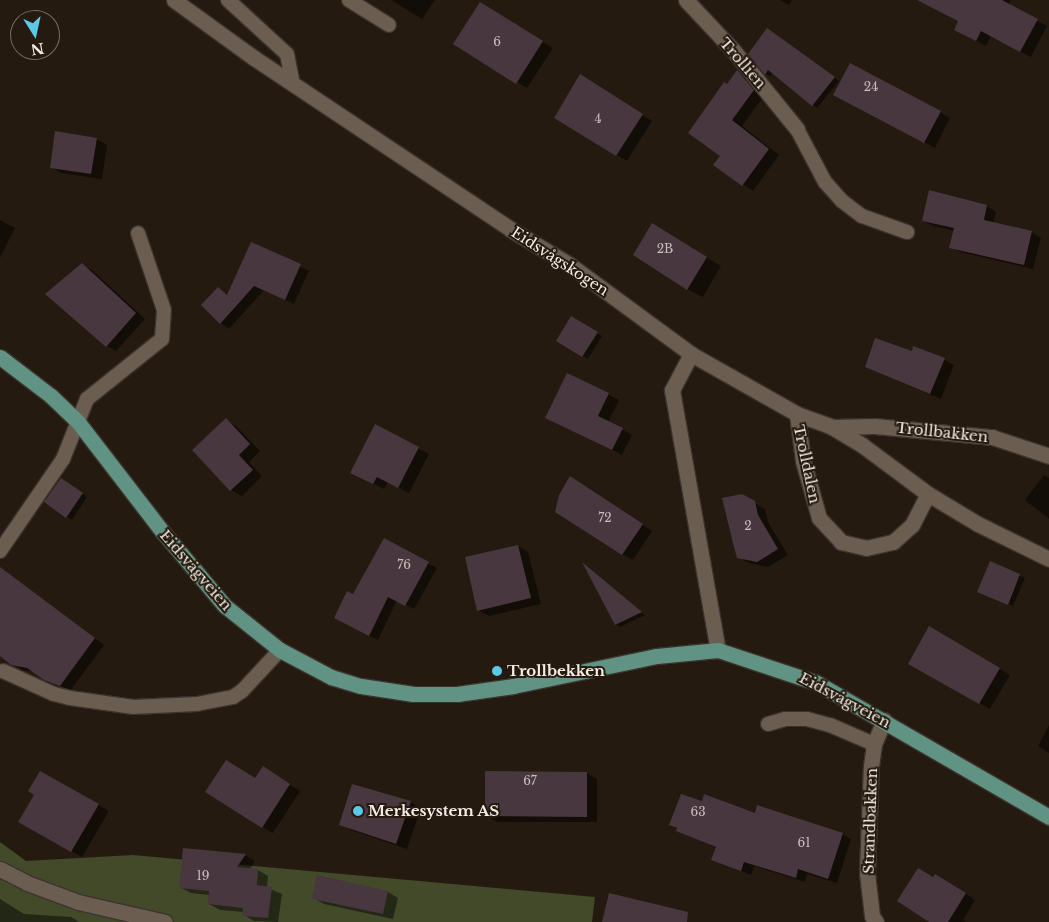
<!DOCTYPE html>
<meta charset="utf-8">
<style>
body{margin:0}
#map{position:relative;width:1049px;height:922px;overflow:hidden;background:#251a0f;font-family:"Libre Baskerville",serif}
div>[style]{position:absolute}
.forest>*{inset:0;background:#434a29}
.shadow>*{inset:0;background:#0007}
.building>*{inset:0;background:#48373f}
.roads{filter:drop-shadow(1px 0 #3c332e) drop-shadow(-1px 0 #3c332e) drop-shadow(0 1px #3c332e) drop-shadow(0 -1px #3c332e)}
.lane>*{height:14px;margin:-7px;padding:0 7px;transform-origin:7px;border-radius:7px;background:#6b5e51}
.street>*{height:15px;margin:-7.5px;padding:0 7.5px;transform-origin:7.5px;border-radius:7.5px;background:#6b5e51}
.primary>*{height:15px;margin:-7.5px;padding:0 7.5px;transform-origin:7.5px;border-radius:7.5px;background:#609383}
.dots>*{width:14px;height:14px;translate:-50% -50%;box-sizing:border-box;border:2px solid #251a0f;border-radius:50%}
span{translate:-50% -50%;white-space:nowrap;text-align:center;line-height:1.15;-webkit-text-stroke:4px #251a0f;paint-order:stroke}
.number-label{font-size:12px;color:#c9bfbc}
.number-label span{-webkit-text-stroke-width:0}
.street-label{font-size:15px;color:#f4ece5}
.poi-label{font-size:15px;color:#f4ece5;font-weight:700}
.left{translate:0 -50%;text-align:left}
.north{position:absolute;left:10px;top:10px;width:50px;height:50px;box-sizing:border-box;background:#251a0f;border:1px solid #786e65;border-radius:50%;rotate:170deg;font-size:14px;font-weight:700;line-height:20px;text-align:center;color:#f4ece5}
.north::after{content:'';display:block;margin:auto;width:18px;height:22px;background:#5ac8e6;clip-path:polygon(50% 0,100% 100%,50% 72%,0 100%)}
</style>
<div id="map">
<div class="forest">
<div style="clip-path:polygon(0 842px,26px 861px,133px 855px,595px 897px,592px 922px,0 922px)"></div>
</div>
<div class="shadow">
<div style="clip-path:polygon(391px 0,435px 0,422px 19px)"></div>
<div style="clip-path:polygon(780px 0,792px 0,789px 5px)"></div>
<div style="clip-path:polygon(920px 0,1011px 0,1008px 5px,1047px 26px,1031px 57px,991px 36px,986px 46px,965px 35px,959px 21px)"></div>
<div style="clip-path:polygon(490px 10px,553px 48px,527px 88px,455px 44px)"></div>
<div style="clip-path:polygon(772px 32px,839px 81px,817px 108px,773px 73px,771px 76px,766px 74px,750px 54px)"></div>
<div style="clip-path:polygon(737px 72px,748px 77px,763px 97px,742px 126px,779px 155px,753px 191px,715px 165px,722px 155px,727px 86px)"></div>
<div style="clip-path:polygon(591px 82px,652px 121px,627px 161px,555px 117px)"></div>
<div style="clip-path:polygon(845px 100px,940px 112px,950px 118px,935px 148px)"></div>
<div style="clip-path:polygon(97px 139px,107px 145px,102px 179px,61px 173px,51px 167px)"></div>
<div style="clip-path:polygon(987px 206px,996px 212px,993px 224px,1031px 232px,1041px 238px,1033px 269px,960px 252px,951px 247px,955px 231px,933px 226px,923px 221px)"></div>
<div style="clip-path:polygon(0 220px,15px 228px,0 258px)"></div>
<div style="clip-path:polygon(667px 234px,721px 266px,703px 297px,687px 289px)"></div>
<div style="clip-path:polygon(252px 244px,309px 271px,294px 304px,264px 290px,229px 329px,220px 323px,218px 288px,228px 295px)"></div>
<div style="clip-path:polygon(83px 265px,92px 270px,145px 319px,116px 351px,107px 346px)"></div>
<div style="clip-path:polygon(572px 317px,602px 336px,588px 359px,558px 340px)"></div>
<div style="clip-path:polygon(944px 360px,954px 365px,941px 399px,866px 367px)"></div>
<div style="clip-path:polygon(568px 374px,619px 400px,608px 422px,632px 435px,622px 455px,546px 418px)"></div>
<div style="clip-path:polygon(226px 420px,236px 426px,260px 451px,249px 462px,262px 476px,242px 496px,231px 490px)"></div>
<div style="clip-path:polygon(375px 426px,429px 454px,409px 493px,388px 482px,384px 489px,362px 478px)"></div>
<div style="clip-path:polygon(1044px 475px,1049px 478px,1049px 519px,1025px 500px)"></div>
<div style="clip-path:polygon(66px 482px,87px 497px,72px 520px,46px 502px)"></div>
<div style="clip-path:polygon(581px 484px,652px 531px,633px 560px,622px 554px)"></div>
<div style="clip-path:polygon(741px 495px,765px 509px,768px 522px,788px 555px,768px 567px,749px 563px,738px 557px)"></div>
<div style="clip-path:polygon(385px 539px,437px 568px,414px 609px,397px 600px,378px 640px,344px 623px,354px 596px)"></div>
<div style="clip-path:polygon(518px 546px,528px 552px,541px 604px,489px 616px,478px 610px)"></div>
<div style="clip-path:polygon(990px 563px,1025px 578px,1013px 606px,983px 594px)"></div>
<div style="clip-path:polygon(587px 567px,645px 615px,620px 627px,615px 624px)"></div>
<div style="clip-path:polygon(25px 586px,104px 645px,70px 691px,36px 672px,22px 670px,0 655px,0 602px)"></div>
<div style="clip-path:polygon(929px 628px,1010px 675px,990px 709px,909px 664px)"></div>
<div style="clip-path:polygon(1049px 725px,1049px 753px,1038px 746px)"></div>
<div style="clip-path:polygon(40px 772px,109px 811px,82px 857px,20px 822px,35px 794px)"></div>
<div style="clip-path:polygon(486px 773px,587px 773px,597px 779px,597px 822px,497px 822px,486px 816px)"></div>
<div style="clip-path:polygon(273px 774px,300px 791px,273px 833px,262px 827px,255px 780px)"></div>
<div style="clip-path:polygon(410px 802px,421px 808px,407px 849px,351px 830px,340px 824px)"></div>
<div style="clip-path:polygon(702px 803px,842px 834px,851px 839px,837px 883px,807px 874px,805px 882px,754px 866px,751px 875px,713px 859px,717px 848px,687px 835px,670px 825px)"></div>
<div style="clip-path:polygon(245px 855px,255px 861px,250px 869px,258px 870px,268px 876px,267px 888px,282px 894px,278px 922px,254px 921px,244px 915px,244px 912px,220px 910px,209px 904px,210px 895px,191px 893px,180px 887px)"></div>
<div style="clip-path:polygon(933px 879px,946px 881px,975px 900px,963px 920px,966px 922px,927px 922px)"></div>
<div style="clip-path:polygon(388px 892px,398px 898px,393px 919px,324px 904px,313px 898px)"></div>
<div style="clip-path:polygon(0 899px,24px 914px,71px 917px,79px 922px,0 922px)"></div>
</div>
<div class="building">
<div style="clip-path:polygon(917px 0,1002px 0,1038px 19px,1020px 52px,981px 31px,976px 41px,954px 30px,958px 21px)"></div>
<div style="clip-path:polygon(480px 2px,543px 41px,516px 84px,453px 44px)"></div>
<div style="clip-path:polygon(767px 28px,835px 77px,812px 106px,768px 70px,765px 75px,748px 54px)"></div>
<div style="clip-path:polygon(850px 63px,941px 111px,924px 143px,833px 95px)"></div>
<div style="clip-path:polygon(737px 70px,754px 90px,732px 120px,769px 149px,742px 186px,713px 165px,720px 156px,688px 133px,724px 82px,727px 84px)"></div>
<div style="clip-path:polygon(580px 74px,643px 114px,616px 156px,554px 118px)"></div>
<div style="clip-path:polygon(55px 131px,97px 138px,91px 174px,50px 168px)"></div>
<div style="clip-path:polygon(929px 190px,987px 205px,984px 220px,1032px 231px,1024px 265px,949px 248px,954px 228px,922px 221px)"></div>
<div style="clip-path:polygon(652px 223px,707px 257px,687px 290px,633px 255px)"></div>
<div style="clip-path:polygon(251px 242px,301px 264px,285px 300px,254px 286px,220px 324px,201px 305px,218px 287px,227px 295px)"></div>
<div style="clip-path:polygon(82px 263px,136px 313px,106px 347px,45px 294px)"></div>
<div style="clip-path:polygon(571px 316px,598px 332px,582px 357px,556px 341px)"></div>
<div style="clip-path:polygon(875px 338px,912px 351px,913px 346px,945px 358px,930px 394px,865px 367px)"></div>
<div style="clip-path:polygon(567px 373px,609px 393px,598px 416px,623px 428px,612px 450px,545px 418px)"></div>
<div style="clip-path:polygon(226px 418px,250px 444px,239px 455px,253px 470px,230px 491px,192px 450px)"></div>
<div style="clip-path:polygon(375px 424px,419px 447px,398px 488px,377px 477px,373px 484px,350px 473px)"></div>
<div style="clip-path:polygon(570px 476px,643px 524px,622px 555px,555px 512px,559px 495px)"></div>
<div style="clip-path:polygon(61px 478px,83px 493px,66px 518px,44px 502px)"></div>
<div style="clip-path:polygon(742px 494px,755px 501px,758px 515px,778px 549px,757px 562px,737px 558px,733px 543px,722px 498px)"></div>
<div style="clip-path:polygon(384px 538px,429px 562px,405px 606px,388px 597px,369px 636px,334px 618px,347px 591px,353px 594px)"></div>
<div style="clip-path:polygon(518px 545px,531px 598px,477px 611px,465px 557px)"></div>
<div style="clip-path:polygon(990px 561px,1020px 574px,1008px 605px,977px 592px)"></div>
<div style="clip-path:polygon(582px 562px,642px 612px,615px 625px)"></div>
<div style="clip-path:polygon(0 567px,95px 638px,60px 686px,44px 680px,27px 668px,11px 665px,0 656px)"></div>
<div style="clip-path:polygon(929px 626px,1000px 668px,979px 704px,908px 664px)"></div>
<div style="clip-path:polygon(226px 760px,255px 778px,263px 766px,290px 784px,262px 828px,205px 792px)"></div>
<div style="clip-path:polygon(40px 771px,99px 804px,71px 852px,18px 822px,34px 795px,28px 791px)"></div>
<div style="clip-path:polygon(485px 771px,587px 772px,587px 817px,485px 816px)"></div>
<div style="clip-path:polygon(352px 784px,411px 801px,396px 844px,339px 825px)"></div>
<div style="clip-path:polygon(681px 794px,702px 801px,704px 794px,755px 813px,757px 805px,843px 833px,828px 879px,798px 869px,796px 878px,744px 862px,741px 871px,711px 860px,716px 847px,676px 831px,677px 828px,669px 825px)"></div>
<div style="clip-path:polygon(183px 848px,246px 854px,237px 867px,258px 869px,257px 885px,272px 887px,268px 918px,242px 916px,243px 908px,208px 904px,209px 891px,179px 888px)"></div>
<div style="clip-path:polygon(918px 868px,933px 877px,935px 874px,966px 893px,948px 922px,929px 922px,897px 901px)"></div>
<div style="clip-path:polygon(317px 875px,388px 891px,383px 914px,312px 899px)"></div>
<div style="clip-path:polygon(609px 893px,688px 912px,687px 922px,602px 922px)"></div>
</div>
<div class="roads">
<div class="lane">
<div style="left:228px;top:0;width:80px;rotate:42.5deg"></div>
<div style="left:287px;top:54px;width:31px;rotate:79deg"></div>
<div style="left:349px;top:0;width:47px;rotate:32deg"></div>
<div style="left:797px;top:129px;width:60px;rotate:62.2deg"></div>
<div style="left:825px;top:182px;width:25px;rotate:48deg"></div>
<div style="left:842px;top:201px;width:25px;rotate:37deg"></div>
<div style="left:862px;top:216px;width:48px;rotate:19.6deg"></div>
<div style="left:0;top:551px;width:112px;rotate:-55.6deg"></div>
<div style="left:63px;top:459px;width:65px;rotate:-68.2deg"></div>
<div style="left:87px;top:399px;width:96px;rotate:-38.7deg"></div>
<div style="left:162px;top:339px;width:29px;rotate:-86deg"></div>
<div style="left:164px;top:310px;width:81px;rotate:-108.7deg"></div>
<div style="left:3px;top:671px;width:56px;rotate:24.3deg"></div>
<div style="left:54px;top:694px;width:16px;rotate:14deg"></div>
<div style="left:70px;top:698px;width:64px;rotate:8.1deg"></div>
<div style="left:133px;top:707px;width:64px;rotate:-2.7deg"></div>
<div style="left:197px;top:704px;width:37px;rotate:-11deg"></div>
<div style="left:233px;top:697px;width:11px;rotate:-34deg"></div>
<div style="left:242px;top:691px;width:56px;rotate:-47.2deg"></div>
<div style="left:768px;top:724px;width:18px;rotate:-16deg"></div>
<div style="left:785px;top:719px;width:22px"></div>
<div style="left:807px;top:719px;width:24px;rotate:15deg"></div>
<div style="left:830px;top:725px;width:48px;rotate:23.4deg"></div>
</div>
<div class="street">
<div style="left:174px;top:0;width:99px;rotate:35.9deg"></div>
<div style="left:254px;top:58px;width:308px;rotate:33.7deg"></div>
<div style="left:510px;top:229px;width:70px;rotate:31deg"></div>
<div style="left:570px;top:265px;width:150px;rotate:36.3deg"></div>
<div style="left:691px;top:354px;width:41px;rotate:117.8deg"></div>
<div style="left:672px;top:390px;width:264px;rotate:80deg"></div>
<div style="left:686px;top:0;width:69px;rotate:46.8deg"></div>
<div style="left:733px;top:50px;width:102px;rotate:51deg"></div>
<div style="left:691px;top:354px;width:122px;rotate:29.5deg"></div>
<div style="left:797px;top:414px;width:37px;rotate:20deg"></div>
<div style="left:832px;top:427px;width:35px;rotate:31deg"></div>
<div style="left:862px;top:445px;width:82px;rotate:36.6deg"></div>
<div style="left:928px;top:494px;width:58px;rotate:31deg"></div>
<div style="left:978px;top:524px;width:79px;rotate:26.2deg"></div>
<div style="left:797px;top:414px;width:47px;rotate:82.7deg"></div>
<div style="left:803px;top:461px;width:59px;rotate:74.3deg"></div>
<div style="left:819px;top:518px;width:33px;rotate:47deg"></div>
<div style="left:841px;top:542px;width:26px;rotate:13deg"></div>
<div style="left:866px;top:548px;width:28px;rotate:-13deg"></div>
<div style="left:893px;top:542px;width:25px;rotate:-42deg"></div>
<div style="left:912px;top:525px;width:35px;rotate:-63deg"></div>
<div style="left:832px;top:427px;width:43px;rotate:-1.3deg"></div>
<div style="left:875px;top:426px;width:118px;rotate:5.4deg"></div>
<div style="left:992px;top:437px;width:60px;rotate:18.4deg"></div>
<div style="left:0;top:869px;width:30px;rotate:27deg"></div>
<div style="left:27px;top:883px;width:54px;rotate:20.4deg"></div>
<div style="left:78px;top:902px;width:89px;rotate:12.9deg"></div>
<div style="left:876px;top:922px;width:7px;rotate:-124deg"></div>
<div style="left:872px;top:916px;width:43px;rotate:-96.6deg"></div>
<div style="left:867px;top:873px;width:107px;rotate:-87.9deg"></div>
<div style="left:871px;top:766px;width:22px;rotate:-82deg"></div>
<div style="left:874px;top:744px;width:26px;rotate:-67deg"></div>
</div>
<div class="primary">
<div style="left:0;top:357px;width:64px;rotate:37.4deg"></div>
<div style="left:51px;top:396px;width:37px;rotate:44deg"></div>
<div style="left:78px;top:422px;width:138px;rotate:52.4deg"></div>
<div style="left:162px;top:531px;width:98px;rotate:50deg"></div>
<div style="left:225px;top:606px;width:70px;rotate:38.7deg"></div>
<div style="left:280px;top:650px;width:58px;rotate:27.9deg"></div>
<div style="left:331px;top:677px;width:31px;rotate:17deg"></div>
<div style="left:361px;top:686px;width:53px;rotate:8.7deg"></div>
<div style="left:413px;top:694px;width:44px"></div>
<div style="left:457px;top:694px;width:57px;rotate:-8.1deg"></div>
<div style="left:513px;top:686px;width:147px;rotate:-11.8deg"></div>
<div style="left:657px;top:656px;width:61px;rotate:-5.6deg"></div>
<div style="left:718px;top:650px;width:104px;rotate:18.4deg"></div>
<div style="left:817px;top:683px;width:268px;rotate:30deg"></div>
</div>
</div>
<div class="dots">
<div style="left:497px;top:671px;background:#5ac8e6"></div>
<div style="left:358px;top:811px;background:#5ac8e6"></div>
</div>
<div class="number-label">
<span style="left:497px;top:42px">6</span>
<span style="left:871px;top:87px">24</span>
<span style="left:598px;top:119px">4</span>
<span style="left:665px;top:249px">2B</span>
<span style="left:605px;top:518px">72</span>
<span style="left:748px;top:526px">2</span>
<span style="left:404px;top:565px">76</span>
<span style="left:530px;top:781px">67</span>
<span style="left:698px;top:812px">63</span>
<span style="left:804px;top:843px">61</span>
<span style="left:203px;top:876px">19</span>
</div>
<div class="street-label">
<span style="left:743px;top:63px;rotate:49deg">Trollien</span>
<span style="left:560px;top:261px;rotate:33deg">Eidsvågskogen</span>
<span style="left:942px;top:432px;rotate:6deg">Trollbakken</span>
<span style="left:807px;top:464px;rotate:78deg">Trolldalen</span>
<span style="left:196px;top:570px;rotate:49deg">Eidsvågveien</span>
<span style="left:845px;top:700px;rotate:28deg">Eidsvågveien</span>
<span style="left:870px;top:821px;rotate:-88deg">Strandbakken</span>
</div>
<div class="poi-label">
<span class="left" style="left:507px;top:671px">Trollbekken</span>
<span class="left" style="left:368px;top:811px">Merkesystem AS</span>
</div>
<div class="north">N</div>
</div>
